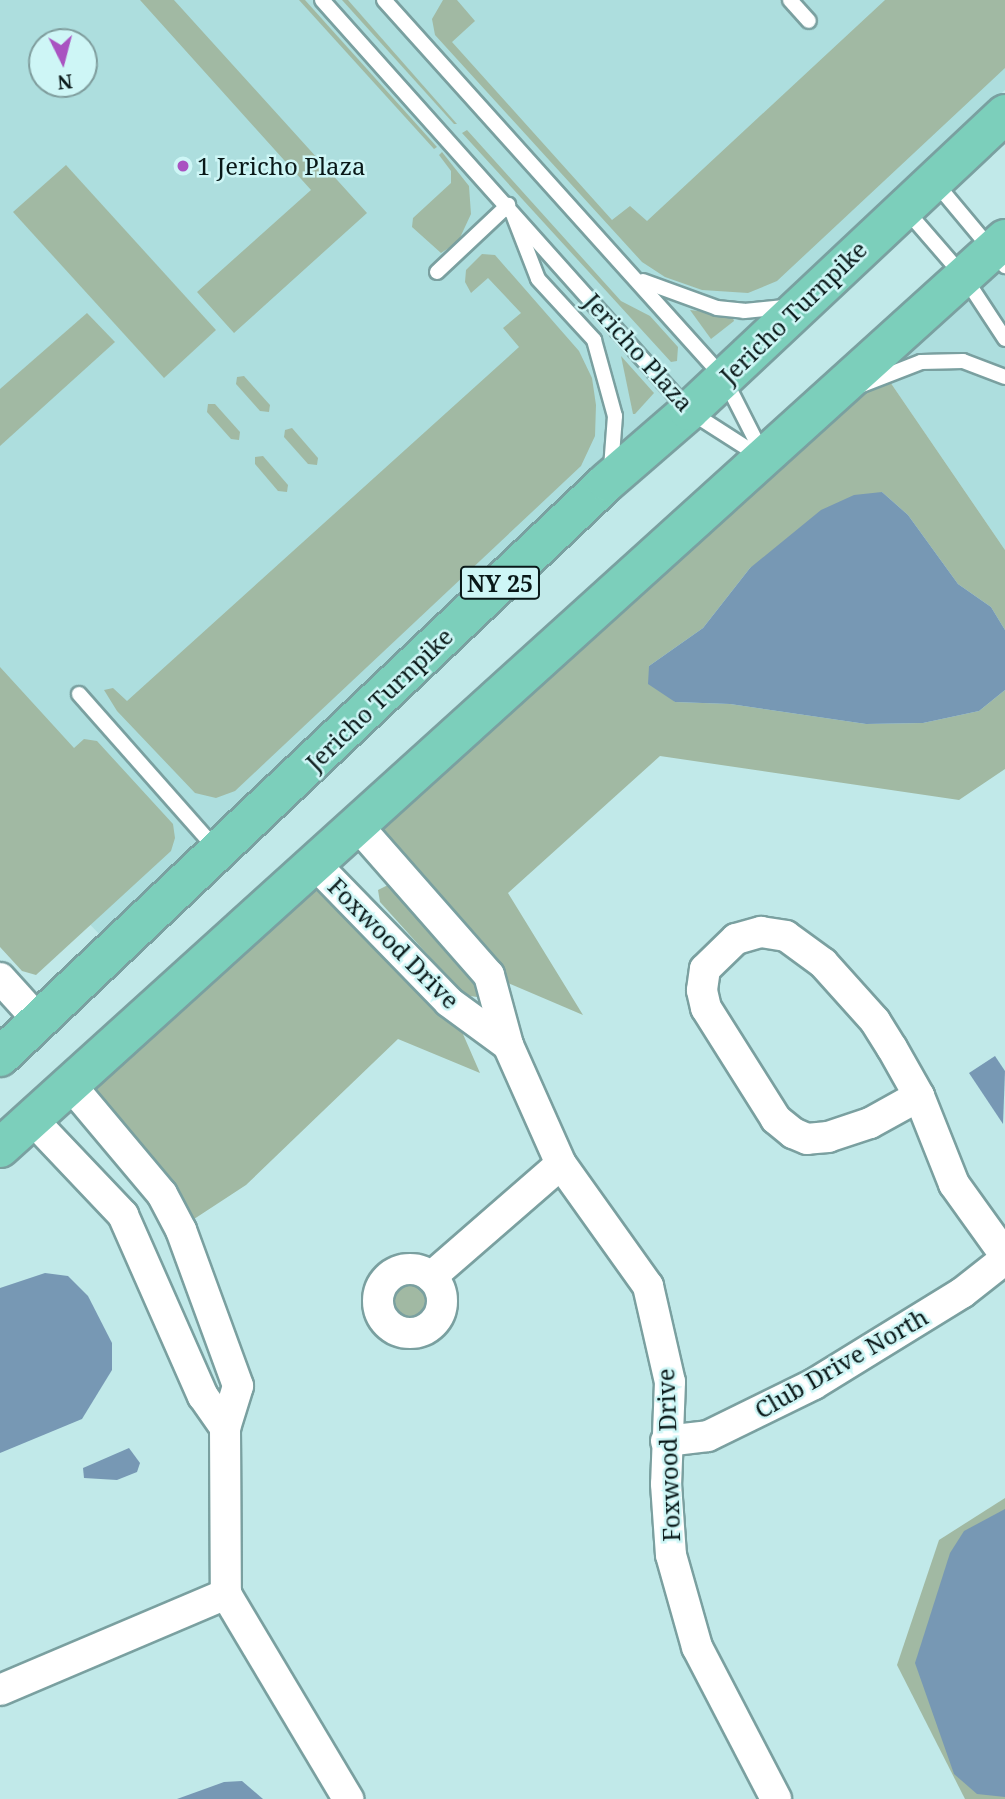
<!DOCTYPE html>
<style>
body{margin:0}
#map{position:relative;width:1005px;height:1799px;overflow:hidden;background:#c1e9e9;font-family:"Noto Serif",serif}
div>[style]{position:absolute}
.built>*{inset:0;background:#addede}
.green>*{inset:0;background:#a1b9a3}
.round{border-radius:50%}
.water>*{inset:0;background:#7798b4}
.roads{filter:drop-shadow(2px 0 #7aa0a0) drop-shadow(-2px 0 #7aa0a0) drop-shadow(0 2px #7aa0a0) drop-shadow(0 -2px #7aa0a0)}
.service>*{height:14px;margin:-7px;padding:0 7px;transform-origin:7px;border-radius:7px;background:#fff}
.minor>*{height:30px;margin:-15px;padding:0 15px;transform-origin:15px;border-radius:15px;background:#fff}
.minor>.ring{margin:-15px;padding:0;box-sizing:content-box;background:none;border:30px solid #fff;border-radius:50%}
.primary>*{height:38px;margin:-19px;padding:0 19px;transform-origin:19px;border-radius:19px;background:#7ccfbb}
.dots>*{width:19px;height:19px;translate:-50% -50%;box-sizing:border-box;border:4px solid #cef6f6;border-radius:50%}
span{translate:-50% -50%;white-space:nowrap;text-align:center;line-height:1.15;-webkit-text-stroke:5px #cef6f6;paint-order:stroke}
.shield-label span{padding:2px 5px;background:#cef6f6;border:2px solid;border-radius:5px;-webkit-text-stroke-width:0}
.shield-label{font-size:23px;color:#091818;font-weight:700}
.poi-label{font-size:24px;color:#091818}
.left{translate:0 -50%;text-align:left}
.street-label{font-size:24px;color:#091818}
.north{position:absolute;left:28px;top:28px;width:70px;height:70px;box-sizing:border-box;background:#cef6f6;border:2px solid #7f9d9d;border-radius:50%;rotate:174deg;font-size:19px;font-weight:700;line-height:28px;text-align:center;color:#091818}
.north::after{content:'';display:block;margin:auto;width:24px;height:32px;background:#a953c1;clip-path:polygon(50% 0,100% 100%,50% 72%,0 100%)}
</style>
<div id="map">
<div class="built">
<div style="clip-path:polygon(evenodd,0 0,1005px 0,1005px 90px,101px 936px,0 830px,0 0,42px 42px,84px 42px,84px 84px,42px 84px,42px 42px)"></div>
<div style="clip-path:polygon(1005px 239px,1005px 550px,886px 376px,835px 396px)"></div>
</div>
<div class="green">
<div style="clip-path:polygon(140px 0,174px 0,367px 213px,234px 333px,197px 292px,311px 190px)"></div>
<div style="clip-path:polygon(299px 0,305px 0,437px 147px,434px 149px)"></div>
<div style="clip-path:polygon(342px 0,348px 0,457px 124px,454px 124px)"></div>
<div style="clip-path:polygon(443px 0,457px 0,475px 21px,452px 42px,612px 220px,630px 206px,647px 221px,885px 0,1005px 0,1005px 68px,777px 281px,748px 293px,702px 290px,665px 277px,642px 262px,435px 35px,432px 19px)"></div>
<div style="clip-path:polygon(467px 130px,621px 301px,650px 316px,678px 347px,677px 361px,671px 362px,462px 133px)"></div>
<div style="clip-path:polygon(442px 152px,469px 186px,471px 214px,458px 242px,441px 253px,412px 227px,413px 218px,451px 183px,451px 171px,439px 155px)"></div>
<div style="clip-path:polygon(66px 165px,216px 330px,164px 378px,13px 212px)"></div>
<div style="clip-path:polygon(482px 254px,495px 255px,579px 351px,592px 378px,596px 405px,595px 436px,581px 466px,235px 791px,216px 798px,195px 793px,117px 711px,104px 690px,113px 688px,127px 701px,519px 347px,503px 328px,521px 313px,488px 278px,471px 293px,465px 282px,466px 270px)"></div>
<div style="clip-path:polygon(690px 310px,732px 315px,734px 321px,711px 339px)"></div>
<div style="clip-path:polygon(87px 313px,115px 342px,0 446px,0 389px)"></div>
<div style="clip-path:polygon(621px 356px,654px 393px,635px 414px,633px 414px)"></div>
<div style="clip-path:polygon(244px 376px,270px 405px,269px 412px,260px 411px,236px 384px,237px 377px)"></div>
<div style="clip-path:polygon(886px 376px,1005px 550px,1005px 630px,991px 607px,958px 584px,908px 515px,882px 492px,750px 568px,703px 628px,649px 666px,675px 702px,730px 704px,866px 724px,923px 723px,979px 711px,1005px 690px,1005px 769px,959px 800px,660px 756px,508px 893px,583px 1015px,489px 975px,357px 825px,748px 479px)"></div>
<div style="clip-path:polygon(208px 404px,215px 404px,240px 432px,239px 440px,231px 439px,207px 412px)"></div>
<div style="clip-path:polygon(292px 428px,318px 458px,317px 465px,308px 464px,284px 437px,285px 430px)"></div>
<div style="clip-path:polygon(263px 456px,288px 485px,287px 492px,278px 491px,255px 464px,255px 457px)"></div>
<div style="clip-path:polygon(0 667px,74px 748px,84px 739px,97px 741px,173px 824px,175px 838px,171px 851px,36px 975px,22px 971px,0 947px)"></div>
<div style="clip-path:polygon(315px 864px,449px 1002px,480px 1073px,398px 1039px,246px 1185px,191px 1221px,164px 1176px,81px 1072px)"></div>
<div style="clip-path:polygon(388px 885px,482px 982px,483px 998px,464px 995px,380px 902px,378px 890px)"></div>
<div class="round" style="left:386px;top:1277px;width:48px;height:48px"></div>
<div style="clip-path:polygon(1005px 1498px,1005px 1799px,965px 1799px,897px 1665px,939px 1540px)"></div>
</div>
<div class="water">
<div style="clip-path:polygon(882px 492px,908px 515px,958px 584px,991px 607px,1005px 630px,1005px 690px,979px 711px,923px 723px,866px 724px,730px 704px,675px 702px,648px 684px,649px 666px,703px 628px,750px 568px,821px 510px,854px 495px)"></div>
<div style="clip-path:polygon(995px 1056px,1005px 1071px,1003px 1124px,969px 1073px)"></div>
<div style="clip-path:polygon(45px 1273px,68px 1276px,88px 1296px,112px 1343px,112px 1370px,82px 1419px,0 1453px,0 1288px)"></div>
<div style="clip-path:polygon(129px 1448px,140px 1463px,137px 1472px,117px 1480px,84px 1478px,83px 1468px)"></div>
<div style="clip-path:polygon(1005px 1509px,1005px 1797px,977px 1794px,954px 1774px,915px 1663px,950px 1553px,964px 1531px)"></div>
<div style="clip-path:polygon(242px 1781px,263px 1799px,177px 1799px,224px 1782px)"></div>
</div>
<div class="roads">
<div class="service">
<div style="left:322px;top:0;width:551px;rotate:48.24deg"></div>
<div style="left:689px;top:411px;width:85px;rotate:32.6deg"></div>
<div style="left:384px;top:0;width:508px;rotate:48.03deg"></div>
<div style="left:724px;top:378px;width:86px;rotate:63.1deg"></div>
<div style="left:790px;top:0;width:28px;rotate:48deg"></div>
<div style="left:934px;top:181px;width:111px;rotate:50.1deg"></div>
<div style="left:906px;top:210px;width:90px;rotate:49.1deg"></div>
<div style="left:965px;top:278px;width:73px;rotate:56.7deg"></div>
<div style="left:514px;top:217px;width:66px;rotate:68.8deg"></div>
<div style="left:538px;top:279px;width:83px;rotate:47.4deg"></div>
<div style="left:594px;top:340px;width:79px;rotate:74.6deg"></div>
<div style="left:615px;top:416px;width:52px;rotate:94.4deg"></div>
<div style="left:437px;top:272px;width:98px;rotate:-43.3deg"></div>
<div style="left:643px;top:281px;width:79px;rotate:20deg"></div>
<div style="left:717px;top:308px;width:27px;rotate:6deg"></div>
<div style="left:744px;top:311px;width:41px;rotate:-5.6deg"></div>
<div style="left:862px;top:385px;width:63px;rotate:-21.3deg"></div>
<div style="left:921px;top:362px;width:42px;rotate:-1.4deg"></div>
<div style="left:963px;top:361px;width:45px;rotate:20.9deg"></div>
<div style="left:79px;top:694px;width:208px;rotate:48.5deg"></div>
</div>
<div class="minor">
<div style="left:357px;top:825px;width:200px;rotate:48.7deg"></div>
<div style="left:489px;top:975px;width:73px;rotate:74.8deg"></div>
<div style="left:508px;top:1045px;width:130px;rotate:66deg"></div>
<div style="left:561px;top:1164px;width:150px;rotate:54.5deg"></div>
<div style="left:648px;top:1286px;width:98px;rotate:77.1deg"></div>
<div style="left:670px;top:1382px;width:102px;rotate:92.2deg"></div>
<div style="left:666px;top:1484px;width:71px;rotate:86deg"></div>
<div style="left:671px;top:1555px;width:96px;rotate:74.2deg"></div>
<div style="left:697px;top:1647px;width:171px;rotate:62.5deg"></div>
<div style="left:315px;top:864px;width:192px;rotate:45.8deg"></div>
<div style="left:449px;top:1002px;width:73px;rotate:36.1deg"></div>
<div style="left:0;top:978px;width:58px;rotate:47.8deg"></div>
<div style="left:68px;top:1082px;width:146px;rotate:50deg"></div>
<div style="left:162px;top:1194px;width:41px;rotate:62.2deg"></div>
<div style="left:181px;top:1230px;width:166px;rotate:69.9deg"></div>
<div style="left:238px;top:1386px;width:44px;rotate:107.2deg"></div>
<div style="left:225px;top:1428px;width:166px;rotate:89.7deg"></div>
<div style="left:226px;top:1594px;width:239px;rotate:59.2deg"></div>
<div style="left:919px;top:1096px;width:56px;rotate:151.1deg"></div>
<div style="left:870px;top:1123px;width:44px;rotate:161.6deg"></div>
<div style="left:828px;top:1137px;width:21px;rotate:175deg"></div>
<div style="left:807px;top:1139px;width:15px;rotate:-157deg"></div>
<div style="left:793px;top:1133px;width:22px;rotate:-141deg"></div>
<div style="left:776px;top:1119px;width:131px;rotate:-122.2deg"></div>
<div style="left:706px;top:1008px;width:18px;rotate:-103deg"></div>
<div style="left:702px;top:990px;width:21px;rotate:-82deg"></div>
<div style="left:705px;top:969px;width:43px;rotate:-44.1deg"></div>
<div style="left:736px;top:939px;width:26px;rotate:-16deg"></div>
<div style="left:761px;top:932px;width:25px;rotate:9deg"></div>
<div style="left:786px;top:936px;width:46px;rotate:36.1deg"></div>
<div style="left:823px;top:963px;width:78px;rotate:48.1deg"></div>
<div style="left:875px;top:1021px;width:32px;rotate:58deg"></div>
<div style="left:892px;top:1048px;width:55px;rotate:60.6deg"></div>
<div style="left:919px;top:1096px;width:95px;rotate:68.3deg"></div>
<div style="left:954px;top:1184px;width:87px;rotate:54.3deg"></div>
<div style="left:31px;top:1118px;width:134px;rotate:46.5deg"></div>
<div style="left:123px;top:1215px;width:198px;rotate:66.2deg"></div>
<div style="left:203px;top:1396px;width:39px;rotate:55deg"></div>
<div class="ring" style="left:378px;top:1269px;width:34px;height:34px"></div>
<div style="left:431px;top:1277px;width:172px;rotate:-41deg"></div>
<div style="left:666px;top:1441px;width:42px;rotate:-6.8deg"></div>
<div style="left:708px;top:1436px;width:118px;rotate:-26.1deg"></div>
<div style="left:814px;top:1384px;width:174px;rotate:-31.6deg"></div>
<div style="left:962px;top:1293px;width:55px;rotate:-38.3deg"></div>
<div style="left:0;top:1690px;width:246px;rotate:-23deg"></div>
</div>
<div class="primary">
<div style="left:0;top:1057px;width:836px;rotate:-43.45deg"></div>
<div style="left:607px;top:482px;width:108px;rotate:-40.9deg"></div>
<div style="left:689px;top:411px;width:434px;rotate:-43.2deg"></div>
<div style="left:0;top:1148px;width:1355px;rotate:-42.13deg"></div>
</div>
</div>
<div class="dots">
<div style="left:183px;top:166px;background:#a953c1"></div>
</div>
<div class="shield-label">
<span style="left:500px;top:583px">NY 25</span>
</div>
<div class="poi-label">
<span class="left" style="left:197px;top:166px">1 Jericho Plaza</span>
</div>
<div class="street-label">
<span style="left:793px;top:312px;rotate:-44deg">Jericho Turnpike</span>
<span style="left:639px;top:352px;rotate:48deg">Jericho Plaza</span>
<span style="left:379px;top:699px;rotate:-44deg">Jericho Turnpike</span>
<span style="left:394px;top:943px;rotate:45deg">Foxwood Drive</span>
<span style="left:841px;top:1363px;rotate:-30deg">Club Drive North</span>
<span style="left:668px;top:1455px;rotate:-92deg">Foxwood Drive</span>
</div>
<div class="north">N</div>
</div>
